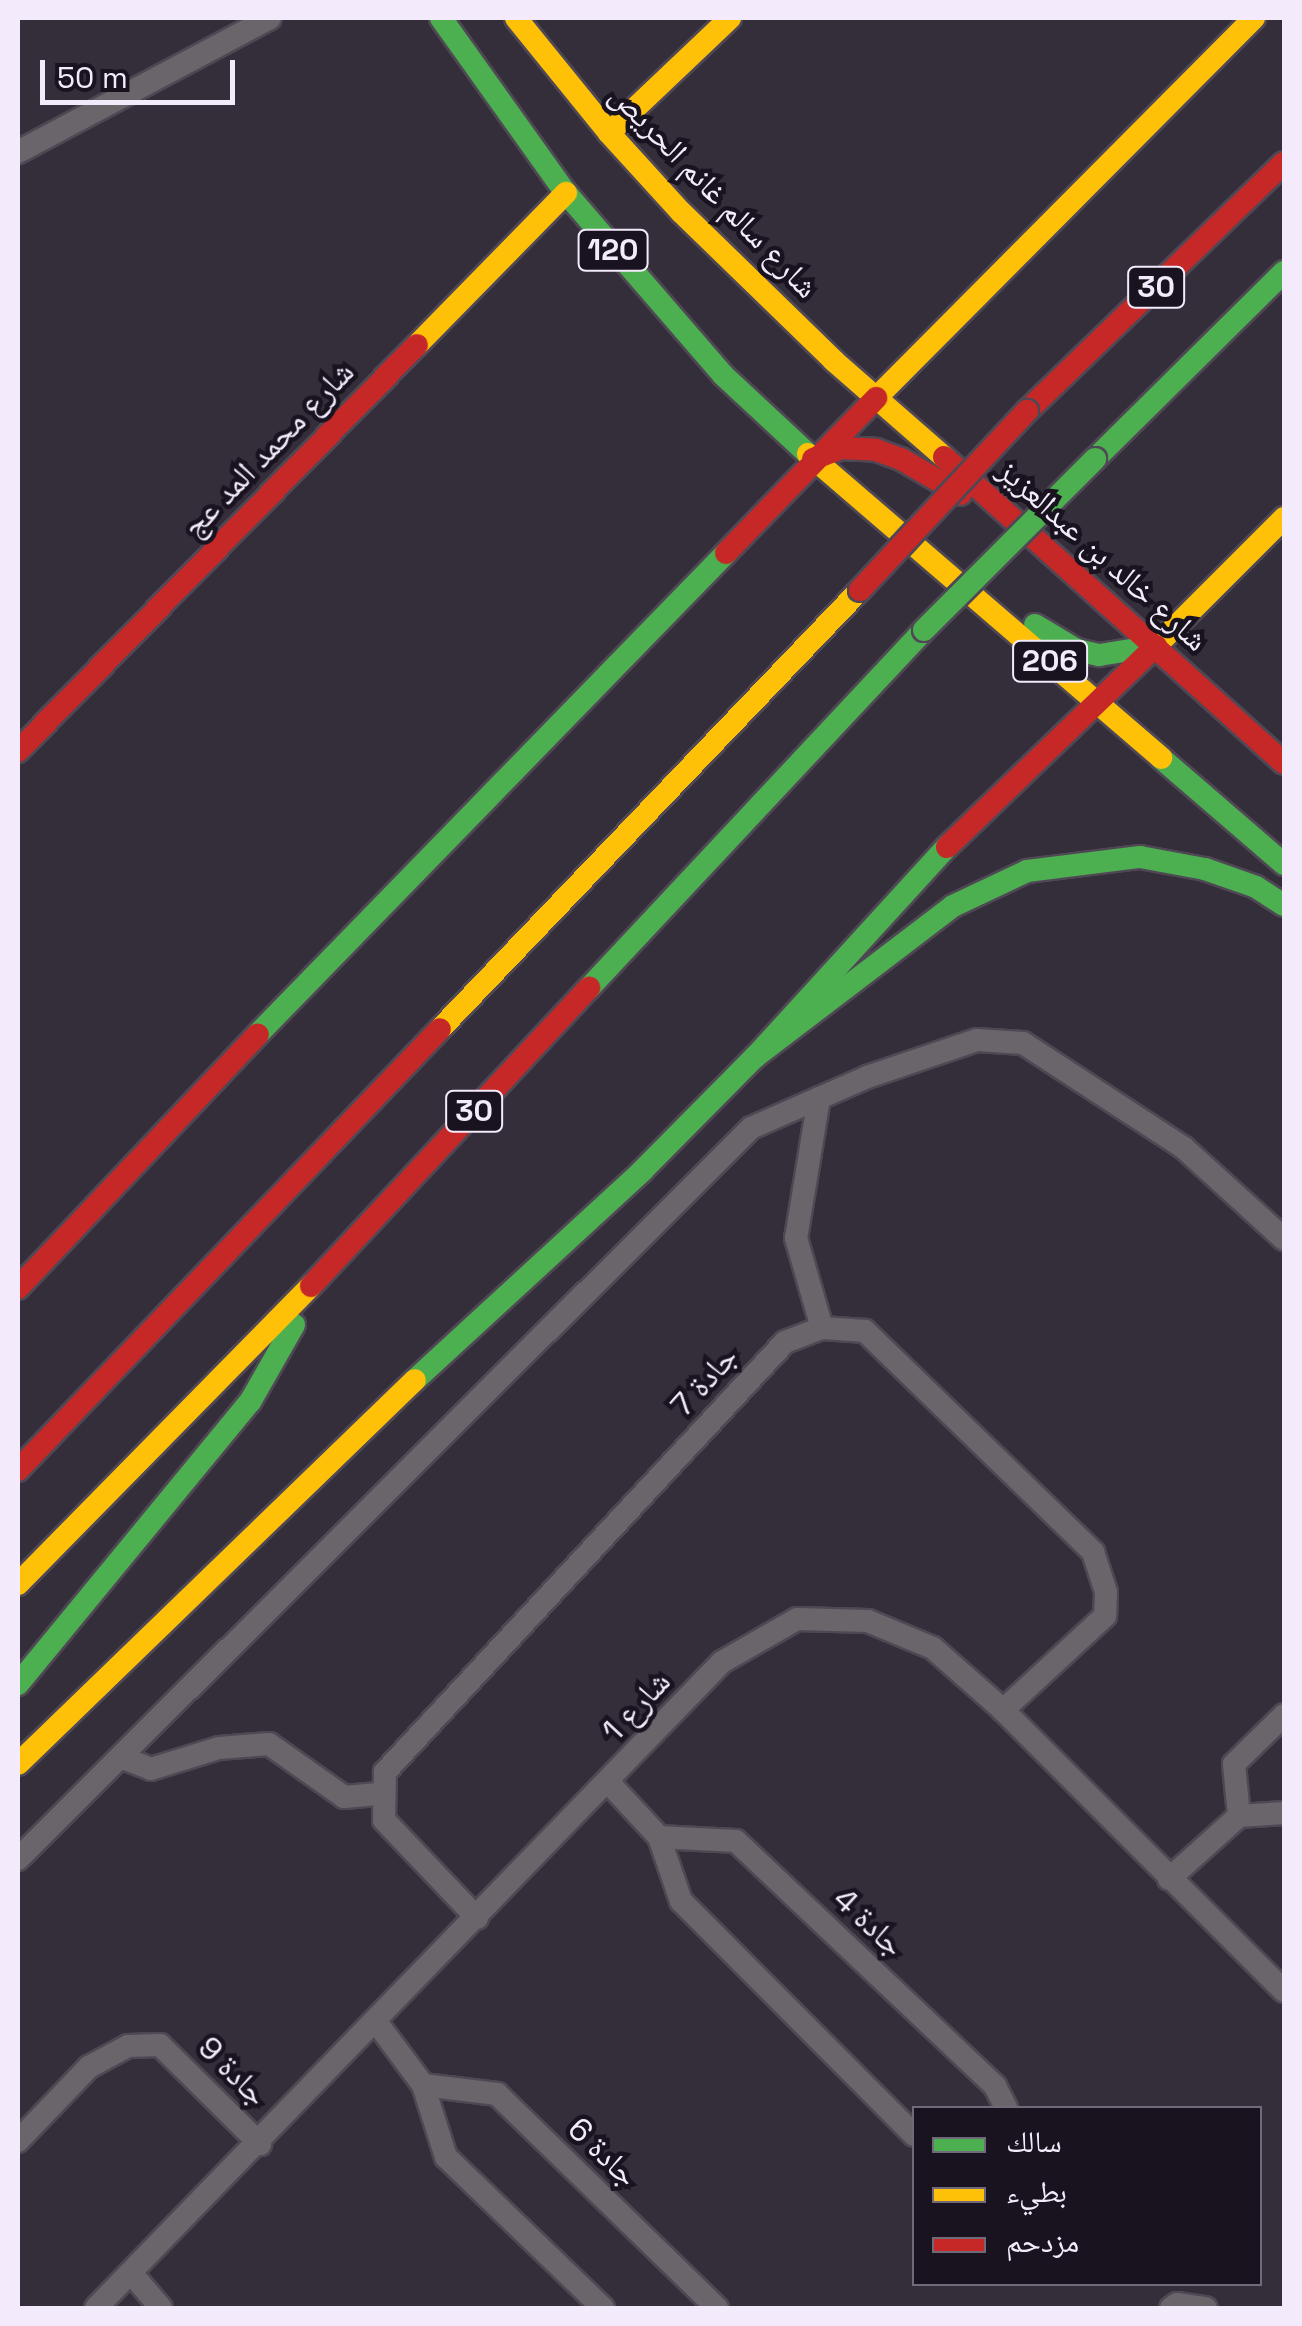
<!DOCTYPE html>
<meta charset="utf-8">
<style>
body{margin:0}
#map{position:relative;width:1302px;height:2326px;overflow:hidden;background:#342d3a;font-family:"Space Grotesk","Noto Naskh Arabic",sans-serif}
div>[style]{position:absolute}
.roads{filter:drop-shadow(2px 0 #4f4854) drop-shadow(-2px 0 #4f4854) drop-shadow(0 2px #4f4854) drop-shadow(0 -2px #4f4854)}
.street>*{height:22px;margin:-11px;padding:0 11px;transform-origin:11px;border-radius:11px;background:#6a656b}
.fast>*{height:22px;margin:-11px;padding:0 11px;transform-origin:11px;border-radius:11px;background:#4caf50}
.slow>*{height:22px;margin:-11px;padding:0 11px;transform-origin:11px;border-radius:11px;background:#ffc107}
.jam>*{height:22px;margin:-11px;padding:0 11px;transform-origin:11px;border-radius:11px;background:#c62828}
.bridges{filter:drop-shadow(2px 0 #4f4854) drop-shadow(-2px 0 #4f4854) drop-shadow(0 2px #4f4854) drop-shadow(0 -2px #4f4854)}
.fast-bridge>*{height:22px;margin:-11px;padding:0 11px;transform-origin:11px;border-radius:11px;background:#4caf50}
.jam-bridge>*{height:22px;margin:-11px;padding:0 11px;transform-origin:11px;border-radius:11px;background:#c62828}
span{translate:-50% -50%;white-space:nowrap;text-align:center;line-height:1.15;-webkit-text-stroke:9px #19131f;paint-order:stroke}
.shield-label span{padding:2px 8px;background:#19131f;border:2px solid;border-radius:8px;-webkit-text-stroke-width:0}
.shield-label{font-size:30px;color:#f3ebfb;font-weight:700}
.street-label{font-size:32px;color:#f3ebfb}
.frame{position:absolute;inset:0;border:20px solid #f3ebfb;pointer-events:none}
.legend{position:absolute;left:912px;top:2106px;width:350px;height:180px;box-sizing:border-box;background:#19131f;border:2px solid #706977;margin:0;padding:12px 18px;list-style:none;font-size:30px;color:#f3ebfb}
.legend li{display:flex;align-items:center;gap:20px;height:50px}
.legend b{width:50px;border:2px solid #706977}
.scale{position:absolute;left:40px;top:60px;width:195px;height:45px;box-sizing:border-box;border:5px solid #f3ebfb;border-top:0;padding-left:12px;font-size:30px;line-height:35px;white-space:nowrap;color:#f3ebfb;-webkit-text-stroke:8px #19131f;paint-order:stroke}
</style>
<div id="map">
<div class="roads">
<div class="street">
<div style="left:18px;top:152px;width:285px;rotate:-28deg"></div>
<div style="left:819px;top:1098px;width:142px;rotate:99.3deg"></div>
<div style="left:796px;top:1238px;width:94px;rotate:73.9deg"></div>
<div style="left:120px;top:1757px;width:33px;rotate:21deg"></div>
<div style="left:151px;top:1769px;width:71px;rotate:-17.2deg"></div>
<div style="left:219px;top:1748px;width:50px;rotate:-4.6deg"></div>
<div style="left:269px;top:1744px;width:92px;rotate:35.2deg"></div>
<div style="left:344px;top:1797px;width:37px;rotate:-5deg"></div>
<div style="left:609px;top:1783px;width:74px;rotate:47.2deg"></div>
<div style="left:659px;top:1837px;width:68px;rotate:71deg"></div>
<div style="left:681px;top:1901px;width:330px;rotate:45.1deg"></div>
<div style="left:1239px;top:1816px;width:52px;rotate:-95.5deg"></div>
<div style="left:1234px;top:1764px;width:70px;rotate:-44.4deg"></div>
<div style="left:659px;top:1837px;width:77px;rotate:3deg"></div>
<div style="left:736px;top:1841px;width:357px;rotate:43.4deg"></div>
<div style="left:995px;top:2086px;width:25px;rotate:63deg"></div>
<div style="left:18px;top:1859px;width:1035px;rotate:-44.92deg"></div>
<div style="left:751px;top:1128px;width:127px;rotate:-23.7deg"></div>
<div style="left:867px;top:1077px;width:116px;rotate:-18.6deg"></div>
<div style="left:977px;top:1040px;width:46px;rotate:3.7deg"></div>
<div style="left:1023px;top:1043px;width:192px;rotate:33.1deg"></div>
<div style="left:1184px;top:1148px;width:135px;rotate:42.3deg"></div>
<div style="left:1169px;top:1879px;width:94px;rotate:-42deg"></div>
<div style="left:1239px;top:1816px;width:45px;rotate:-3.8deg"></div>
<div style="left:477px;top:1918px;width:135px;rotate:-133.5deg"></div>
<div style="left:384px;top:1820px;width:48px;rotate:-88.8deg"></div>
<div style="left:385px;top:1772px;width:587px;rotate:-47.07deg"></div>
<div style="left:785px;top:1342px;width:40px;rotate:-21deg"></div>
<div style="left:822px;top:1328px;width:43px;rotate:4deg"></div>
<div style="left:865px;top:1331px;width:318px;rotate:44.1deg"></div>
<div style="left:1093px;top:1552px;width:42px;rotate:72deg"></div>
<div style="left:1106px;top:1592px;width:24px;rotate:92deg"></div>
<div style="left:1105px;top:1616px;width:139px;rotate:137.3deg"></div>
<div style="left:377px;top:2023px;width:77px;rotate:53.4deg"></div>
<div style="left:423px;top:2085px;width:76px;rotate:72.3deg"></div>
<div style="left:446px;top:2157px;width:218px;rotate:43.9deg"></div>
<div style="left:423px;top:2085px;width:75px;rotate:6.9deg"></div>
<div style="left:497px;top:2094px;width:307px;rotate:44.2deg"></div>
<div style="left:18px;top:2141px;width:103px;rotate:-46.2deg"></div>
<div style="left:89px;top:2067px;width:44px;rotate:-28.3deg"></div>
<div style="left:128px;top:2046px;width:32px;rotate:-2deg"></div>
<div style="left:160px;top:2045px;width:141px;rotate:44.7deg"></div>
<div style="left:131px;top:2273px;width:46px;rotate:49.4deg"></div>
<div style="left:96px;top:2308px;width:900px;rotate:-45.9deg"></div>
<div style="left:722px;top:1662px;width:86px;rotate:-29.8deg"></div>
<div style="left:797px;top:1619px;width:71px;rotate:1.6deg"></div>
<div style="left:868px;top:1621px;width:70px;rotate:22.6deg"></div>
<div style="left:933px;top:1648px;width:94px;rotate:41.5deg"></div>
<div style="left:1003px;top:1710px;width:397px;rotate:45deg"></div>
<div style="left:1171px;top:2308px;width:7px;rotate:-34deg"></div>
<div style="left:1177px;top:2304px;width:29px;rotate:8deg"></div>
</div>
<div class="fast">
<div style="left:441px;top:18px;width:215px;rotate:54.5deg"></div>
<div style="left:566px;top:193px;width:240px;rotate:49.2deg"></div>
<div style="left:723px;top:375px;width:116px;rotate:42.9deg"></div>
<div style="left:1095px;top:459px;width:266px;rotate:-44.7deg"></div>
<div style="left:1035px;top:625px;width:49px;rotate:30.8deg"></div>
<div style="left:1077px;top:650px;width:23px;rotate:13deg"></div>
<div style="left:1099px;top:655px;width:58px;rotate:-9deg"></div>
<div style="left:1161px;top:758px;width:162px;rotate:40.8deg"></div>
<div style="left:589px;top:988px;width:490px;rotate:-46.9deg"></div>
<div style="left:258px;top:1034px;width:671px;rotate:-45.78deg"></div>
<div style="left:755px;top:1057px;width:249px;rotate:-37.3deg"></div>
<div style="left:953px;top:906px;width:82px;rotate:-25.3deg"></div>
<div style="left:1027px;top:871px;width:114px;rotate:-7.1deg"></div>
<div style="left:1140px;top:857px;width:66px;rotate:10.5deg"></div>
<div style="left:1205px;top:869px;width:54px;rotate:19.4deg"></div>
<div style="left:1256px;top:887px;width:33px;rotate:33deg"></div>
<div style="left:415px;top:1380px;width:309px;rotate:-42.6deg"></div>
<div style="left:642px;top:1171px;width:161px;rotate:-45.3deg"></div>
<div style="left:755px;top:1057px;width:285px;rotate:-47.6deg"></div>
<div style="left:18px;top:1684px;width:365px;rotate:-50.6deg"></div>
<div style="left:250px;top:1402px;width:89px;rotate:-60.3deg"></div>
</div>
<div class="slow">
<div style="left:516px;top:18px;width:148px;rotate:51deg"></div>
<div style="left:609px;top:133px;width:107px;rotate:47.7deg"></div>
<div style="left:681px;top:212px;width:214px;rotate:44.2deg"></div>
<div style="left:834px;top:361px;width:146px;rotate:41.1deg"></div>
<div style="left:609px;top:133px;width:167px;rotate:-43.5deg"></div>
<div style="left:417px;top:345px;width:213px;rotate:-45.6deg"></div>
<div style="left:876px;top:398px;width:536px;rotate:-45.15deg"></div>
<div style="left:808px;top:454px;width:466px;rotate:40.7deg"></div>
<div style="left:1156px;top:646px;width:181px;rotate:-45deg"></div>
<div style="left:440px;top:1029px;width:608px;rotate:-46.27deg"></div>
<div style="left:18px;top:1584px;width:418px;rotate:-45.5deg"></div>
<div style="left:18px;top:1764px;width:552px;rotate:-44.05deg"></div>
</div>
<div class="jam">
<div style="left:1027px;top:411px;width:357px;rotate:-44deg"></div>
<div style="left:944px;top:457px;width:457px;rotate:42deg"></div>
<div style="left:813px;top:459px;width:30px;rotate:-21deg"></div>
<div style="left:841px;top:448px;width:35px;rotate:3deg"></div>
<div style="left:876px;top:450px;width:27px;rotate:20deg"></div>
<div style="left:901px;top:459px;width:69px;rotate:30.3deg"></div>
<div style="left:726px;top:553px;width:216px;rotate:-45.9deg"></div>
<div style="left:18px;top:751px;width:569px;rotate:-45.5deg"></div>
<div style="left:947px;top:847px;width:290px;rotate:-43.9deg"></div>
<div style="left:311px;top:1286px;width:408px;rotate:-47deg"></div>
<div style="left:18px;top:1288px;width:349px;rotate:-46.6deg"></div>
<div style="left:18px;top:1470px;width:610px;rotate:-46.26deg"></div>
</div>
</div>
<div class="bridges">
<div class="fast-bridge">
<div style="left:924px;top:630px;width:242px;rotate:-45deg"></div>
</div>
<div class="jam-bridge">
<div style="left:860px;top:590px;width:245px;rotate:-47deg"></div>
</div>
</div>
<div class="shield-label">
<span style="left:613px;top:250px">120</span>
<span style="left:1156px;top:287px">30</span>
<span style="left:1050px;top:661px">206</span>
<span style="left:474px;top:1111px">30</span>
</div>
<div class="street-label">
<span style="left:714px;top:191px;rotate:46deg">شارع سالم غانم الحريص</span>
<span style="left:268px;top:449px;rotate:-46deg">شارع محمد المد عج</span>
<span style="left:1103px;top:555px;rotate:42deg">شارع خالد بن عبدالعزيز</span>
<span style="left:704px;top:1381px;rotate:-48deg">جادة 7</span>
<span style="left:636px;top:1706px;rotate:-47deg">شارع 1</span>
<span style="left:869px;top:1922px;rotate:43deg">جادة 4</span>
<span style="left:233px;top:2071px;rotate:45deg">جادة 9</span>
<span style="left:603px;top:2152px;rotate:44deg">جادة 6</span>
</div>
<div class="frame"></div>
<ul class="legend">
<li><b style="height:12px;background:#4caf50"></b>سالك</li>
<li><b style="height:12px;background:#ffc107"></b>بطيء</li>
<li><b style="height:12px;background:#c62828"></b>مزدحم</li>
</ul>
<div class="scale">50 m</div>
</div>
